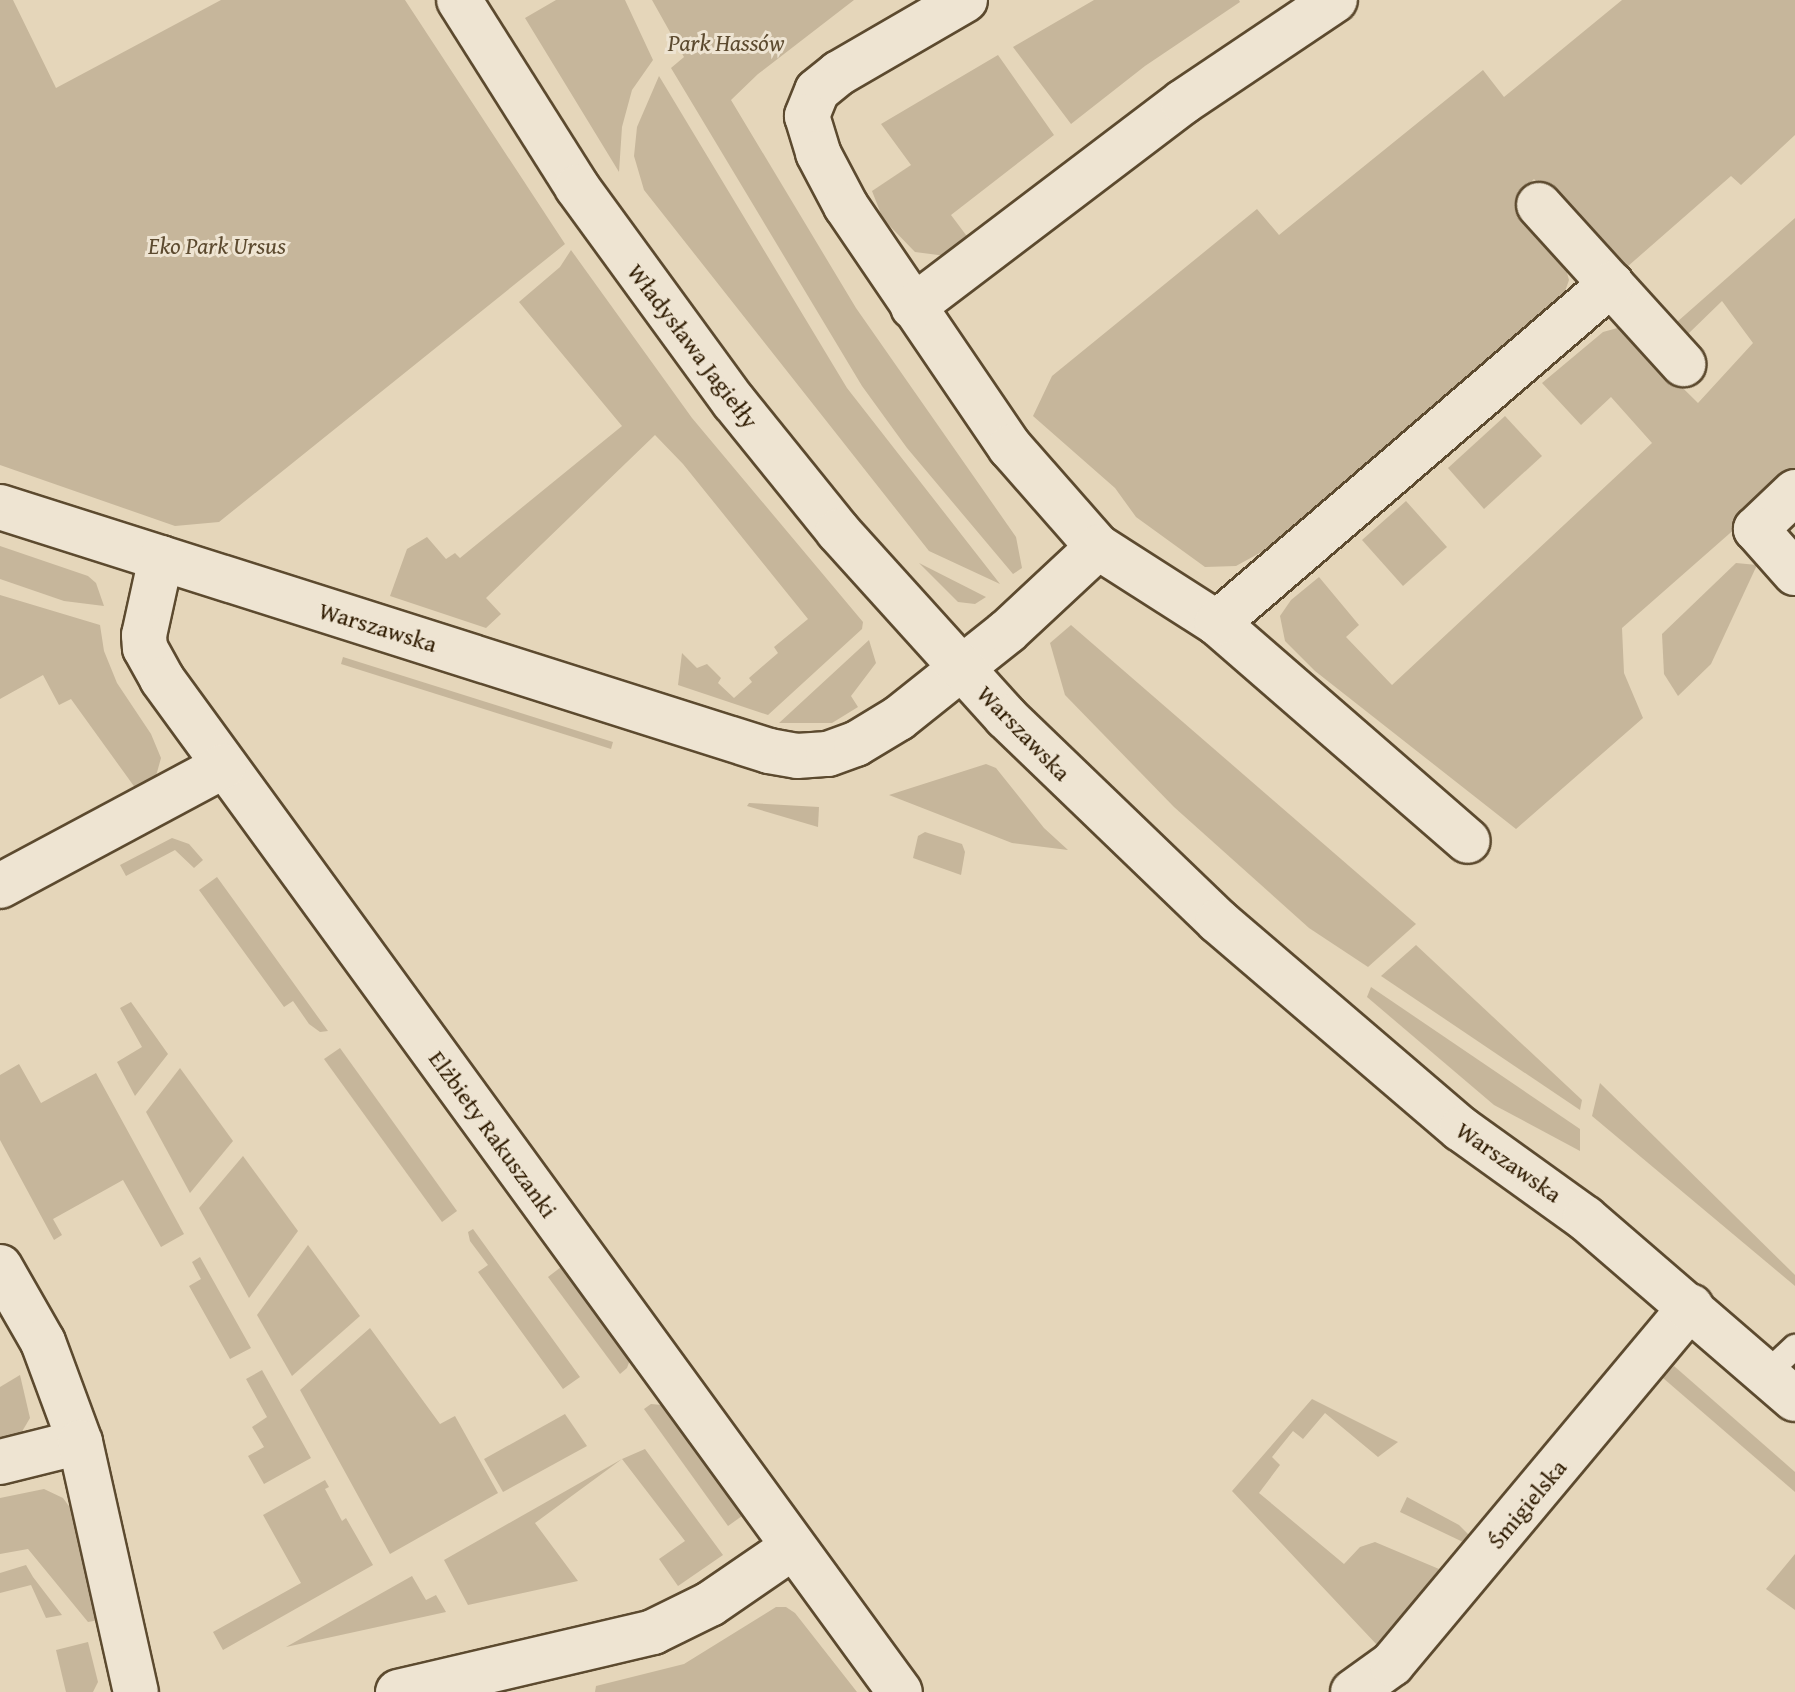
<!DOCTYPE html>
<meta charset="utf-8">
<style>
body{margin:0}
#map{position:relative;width:1795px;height:1692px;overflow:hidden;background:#e5d6ba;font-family:"Gentium Book Plus",serif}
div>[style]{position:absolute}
.green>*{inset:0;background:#c6b69b}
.roads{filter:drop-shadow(2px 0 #5c4a2f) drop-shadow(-2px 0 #5c4a2f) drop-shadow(0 2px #5c4a2f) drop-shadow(0 -2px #5c4a2f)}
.service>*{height:24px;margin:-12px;padding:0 12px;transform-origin:12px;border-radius:12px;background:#eee4d2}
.minor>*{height:44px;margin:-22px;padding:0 22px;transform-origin:22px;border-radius:22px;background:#eee4d2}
.tertiary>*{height:44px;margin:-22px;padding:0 22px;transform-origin:22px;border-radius:22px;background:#eee4d2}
span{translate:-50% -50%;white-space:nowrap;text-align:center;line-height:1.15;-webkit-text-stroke:6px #eee4d2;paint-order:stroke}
.park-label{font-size:24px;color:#5c4a2f;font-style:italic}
.street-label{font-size:24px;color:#2f1b01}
</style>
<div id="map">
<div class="green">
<div style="clip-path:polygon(0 0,13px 0,56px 88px,221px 0,405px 0,565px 244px,219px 522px,175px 526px,0 465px)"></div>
<div style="clip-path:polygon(556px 0,625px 0,653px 60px,632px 90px,622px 127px,619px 172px,525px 18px)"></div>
<div style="clip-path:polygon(652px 0,854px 0,758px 74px,731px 100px,856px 308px,1016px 537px,1022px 568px,1013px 574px,907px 448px,862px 386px,671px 68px,684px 57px)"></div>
<div style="clip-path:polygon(1094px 0,1239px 0,1240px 2px,1145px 66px,1071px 124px,1013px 47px)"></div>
<div style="clip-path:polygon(1622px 0,1795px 0,1795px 135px,1741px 185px,1731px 176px,1619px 274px,1534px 179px,1518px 195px,1561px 250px,1569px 280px,1557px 314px,1343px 484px,1267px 549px,1236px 566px,1205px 567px,1136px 517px,1115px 488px,1033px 416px,1052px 376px,1257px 209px,1279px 235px,1483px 70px,1504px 97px)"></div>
<div style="clip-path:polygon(998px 55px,1054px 135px,951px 215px,972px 243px,946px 256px,915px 252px,883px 219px,872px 191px,911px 165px,881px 124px)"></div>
<div style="clip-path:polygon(659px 76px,847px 388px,1000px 584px,929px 551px,644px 190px,634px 156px,637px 127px)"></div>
<div style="clip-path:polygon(1795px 218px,1795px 476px,1622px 628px,1624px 673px,1643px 718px,1516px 829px,1315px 671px,1285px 641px,1280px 616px,1291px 600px,1319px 577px,1359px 625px,1346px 637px,1392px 685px,1652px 443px,1611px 397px,1581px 425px,1542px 383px,1603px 332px,1621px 327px,1698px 403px,1753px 343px,1722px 301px,1687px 335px,1677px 322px)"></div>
<div style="clip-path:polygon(571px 250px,692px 418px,863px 622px,862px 629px,768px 715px,678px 685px,682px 653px,697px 668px,707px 664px,721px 678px,718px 683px,734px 698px,752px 682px,749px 678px,778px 653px,774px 647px,808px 619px,683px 464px,655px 435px,486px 598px,501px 614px,486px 628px,390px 596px,407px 549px,427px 537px,446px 559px,455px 553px,460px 558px,622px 426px,519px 302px,560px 267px)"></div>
<div style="clip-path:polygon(1505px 416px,1542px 456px,1484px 509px,1448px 468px)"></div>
<div style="clip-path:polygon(1406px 501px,1447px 547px,1403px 586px,1362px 540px)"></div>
<div style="clip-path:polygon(0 546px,88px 576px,96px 583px,104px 606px,64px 601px,0 579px)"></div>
<div style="clip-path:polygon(919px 563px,986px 597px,975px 604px,958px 602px)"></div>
<div style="clip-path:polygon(1736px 563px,1757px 565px,1711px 664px,1678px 696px,1664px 674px,1662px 634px)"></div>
<div style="clip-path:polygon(0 595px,100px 625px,104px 651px,117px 683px,151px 734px,161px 758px,156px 776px,136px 789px,71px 699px,59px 705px,43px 675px,0 699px)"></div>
<div style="clip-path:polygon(1071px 625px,1416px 924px,1368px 967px,1309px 928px,1174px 807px,1065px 695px,1050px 643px)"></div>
<div style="clip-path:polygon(869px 640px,876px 663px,851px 696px,858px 707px,832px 723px,779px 723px)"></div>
<div style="clip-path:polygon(343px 657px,613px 742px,611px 749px,341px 664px)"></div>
<div style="clip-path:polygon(986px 764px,996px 768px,1044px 828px,1068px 850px,1012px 843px,889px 795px)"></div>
<div style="clip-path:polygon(749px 803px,819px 807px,818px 827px,747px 806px)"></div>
<div style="clip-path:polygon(925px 832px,962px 844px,965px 852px,961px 875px,913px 858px,918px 836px)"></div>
<div style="clip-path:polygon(172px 838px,189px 844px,203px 860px,194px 868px,175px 850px,126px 876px,120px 865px)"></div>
<div style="clip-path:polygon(217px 877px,328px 1031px,320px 1032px,309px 1024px,293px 1001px,284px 1007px,199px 890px)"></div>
<div style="clip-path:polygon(1416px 945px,1582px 1100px,1580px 1110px,1381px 976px)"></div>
<div style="clip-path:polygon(1371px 987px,1580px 1129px,1580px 1151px,1494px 1105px,1367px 997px)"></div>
<div style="clip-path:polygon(131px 1002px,168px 1054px,135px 1096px,117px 1062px,142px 1047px,120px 1008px)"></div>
<div style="clip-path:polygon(340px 1048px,457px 1211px,442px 1222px,324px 1059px)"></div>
<div style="clip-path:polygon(19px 1064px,41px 1103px,96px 1073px,184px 1234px,161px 1247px,123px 1180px,53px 1219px,62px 1235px,54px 1240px,0 1140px,0 1075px)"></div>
<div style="clip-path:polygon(180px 1068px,233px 1141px,190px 1193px,146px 1112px)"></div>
<div style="clip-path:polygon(1600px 1083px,1795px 1275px,1795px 1286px,1592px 1116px)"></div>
<div style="clip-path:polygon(243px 1156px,298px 1231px,249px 1298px,199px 1208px)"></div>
<div style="clip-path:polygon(473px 1229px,580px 1377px,563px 1389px,478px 1272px,488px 1265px,470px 1241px,468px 1232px)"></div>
<div style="clip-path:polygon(308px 1245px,360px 1316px,292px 1376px,257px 1315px)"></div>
<div style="clip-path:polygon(200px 1257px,251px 1348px,230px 1359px,189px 1286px,201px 1279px,192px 1262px)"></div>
<div style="clip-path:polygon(561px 1267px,630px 1360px,627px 1368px,620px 1374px,548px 1277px)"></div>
<div style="clip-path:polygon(370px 1328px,440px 1424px,455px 1416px,498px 1493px,390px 1554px,300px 1390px)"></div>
<div style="clip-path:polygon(1674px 1366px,1795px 1472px,1795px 1492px,1663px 1378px)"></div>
<div style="clip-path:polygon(262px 1370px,311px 1458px,264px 1484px,248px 1456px,264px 1447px,252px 1427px,267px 1417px,246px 1379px)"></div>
<div style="clip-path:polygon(20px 1375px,30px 1418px,20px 1435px,0 1440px,0 1387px)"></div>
<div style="clip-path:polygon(1312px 1399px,1398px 1442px,1378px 1457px,1325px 1413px,1303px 1439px,1293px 1431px,1272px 1457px,1280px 1465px,1259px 1493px,1344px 1564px,1360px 1547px,1375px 1542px,1439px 1569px,1378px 1646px,1232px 1491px)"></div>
<div style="clip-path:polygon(651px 1404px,662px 1405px,742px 1516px,728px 1526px,644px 1409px)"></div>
<div style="clip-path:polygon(565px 1414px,587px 1446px,503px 1492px,484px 1459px)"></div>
<div style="clip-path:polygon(645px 1449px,723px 1555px,678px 1586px,659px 1559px,685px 1541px,622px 1459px,535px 1523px,578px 1581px,468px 1605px,444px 1560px,622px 1459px)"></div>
<div style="clip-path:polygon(325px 1480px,329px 1487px,325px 1489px,342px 1521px,346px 1518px,373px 1565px,223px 1650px,213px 1632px,301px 1583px,263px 1515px)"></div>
<div style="clip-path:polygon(44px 1489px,63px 1498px,74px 1513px,99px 1620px,88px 1622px,28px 1549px,0 1554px,0 1498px)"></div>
<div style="clip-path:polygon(1407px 1497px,1459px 1525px,1469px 1535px,1463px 1542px,1400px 1512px)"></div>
<div style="clip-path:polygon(1795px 1554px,1795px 1610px,1766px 1589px)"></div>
<div style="clip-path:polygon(26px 1565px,33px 1577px,62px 1615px,46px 1618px,31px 1585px,0 1593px,0 1573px)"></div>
<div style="clip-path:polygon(412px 1576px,426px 1600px,436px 1595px,446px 1612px,286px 1647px)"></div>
<div style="clip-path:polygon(776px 1607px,786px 1607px,795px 1613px,857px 1692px,595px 1692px,596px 1686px,684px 1664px)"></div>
<div style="clip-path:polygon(88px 1642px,98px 1682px,93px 1692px,66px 1692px,56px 1650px)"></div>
</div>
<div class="roads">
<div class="service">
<div style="left:1768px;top:1372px;width:37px;rotate:-43deg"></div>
</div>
<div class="minor">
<div style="left:965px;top:0;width:146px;rotate:149.9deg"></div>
<div style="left:839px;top:73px;width:28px;rotate:141deg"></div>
<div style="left:817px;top:91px;width:27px;rotate:112deg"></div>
<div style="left:807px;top:116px;width:39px;rotate:73deg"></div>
<div style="left:818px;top:153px;width:60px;rotate:62.2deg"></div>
<div style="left:846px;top:206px;width:292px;rotate:55.8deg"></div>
<div style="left:1010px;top:447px;width:133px;rotate:48.7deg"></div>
<div style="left:1098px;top:547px;width:141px;rotate:32.6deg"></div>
<div style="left:1217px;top:623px;width:332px;rotate:41deg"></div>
<div style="left:1539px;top:205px;width:215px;rotate:47.8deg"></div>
<div style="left:913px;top:307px;width:339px;rotate:-37.2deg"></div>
<div style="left:1183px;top:102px;width:183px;rotate:-33.9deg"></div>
<div style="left:1795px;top:492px;width:54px;rotate:136.5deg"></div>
<div style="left:1756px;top:529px;width:59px;rotate:48.4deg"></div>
<div style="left:0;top:507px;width:807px;rotate:17.6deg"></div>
<div style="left:769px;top:751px;width:28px;rotate:10deg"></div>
<div style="left:797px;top:756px;width:31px;rotate:-4deg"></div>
<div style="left:828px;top:754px;width:30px;rotate:-20deg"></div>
<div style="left:856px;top:744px;width:50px;rotate:-31.2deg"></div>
<div style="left:899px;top:718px;width:139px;rotate:-38.6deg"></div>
<div style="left:1008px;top:631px;width:123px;rotate:-43deg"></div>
<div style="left:161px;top:558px;width:79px;rotate:102.4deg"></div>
<div style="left:144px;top:635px;width:13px;rotate:86deg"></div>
<div style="left:145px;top:648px;width:35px;rotate:61deg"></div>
<div style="left:162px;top:679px;width:1253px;rotate:53.93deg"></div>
<div style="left:1217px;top:623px;width:520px;rotate:-40.71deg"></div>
<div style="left:0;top:886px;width:254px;rotate:-28.2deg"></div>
<div style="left:0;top:1267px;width:86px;rotate:60.2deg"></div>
<div style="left:43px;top:1342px;width:107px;rotate:69.7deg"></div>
<div style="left:0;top:1462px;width:82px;rotate:-14deg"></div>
<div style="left:80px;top:1442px;width:256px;rotate:77.4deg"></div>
<div style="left:398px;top:1692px;width:262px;rotate:-13.2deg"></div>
<div style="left:653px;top:1632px;width:64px;rotate:-26.2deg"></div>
<div style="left:710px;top:1604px;width:101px;rotate:-34.5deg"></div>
<div style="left:1353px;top:1692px;width:48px;rotate:-35.7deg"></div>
<div style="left:1392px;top:1664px;width:466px;rotate:-50.1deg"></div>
</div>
<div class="tertiary">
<div style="left:459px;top:0;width:221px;rotate:57.7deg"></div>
<div style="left:577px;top:187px;width:266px;rotate:53.9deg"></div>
<div style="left:734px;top:402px;width:166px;rotate:51.1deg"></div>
<div style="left:838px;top:531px;width:251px;rotate:47.9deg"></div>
<div style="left:1006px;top:717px;width:294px;rotate:43.9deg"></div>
<div style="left:1218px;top:921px;width:320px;rotate:40.6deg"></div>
<div style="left:1461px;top:1129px;width:153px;rotate:35.7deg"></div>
<div style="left:1585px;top:1218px;width:277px;rotate:40.8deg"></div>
</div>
</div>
<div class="park-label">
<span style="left:726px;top:43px">Park Hassów</span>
<span style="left:217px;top:246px">Eko Park Ursus</span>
</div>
<div class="street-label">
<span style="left:693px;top:346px;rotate:53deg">Władysława Jagiełły</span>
<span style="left:378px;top:627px;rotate:17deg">Warszawska</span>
<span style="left:1024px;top:733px;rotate:46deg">Warszawska</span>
<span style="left:493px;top:1134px;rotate:54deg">Elżbiety Rakuszanki</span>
<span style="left:1509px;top:1162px;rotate:35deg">Warszawska</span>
<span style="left:1527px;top:1504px;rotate:-50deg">Śmigielska</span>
</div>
</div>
